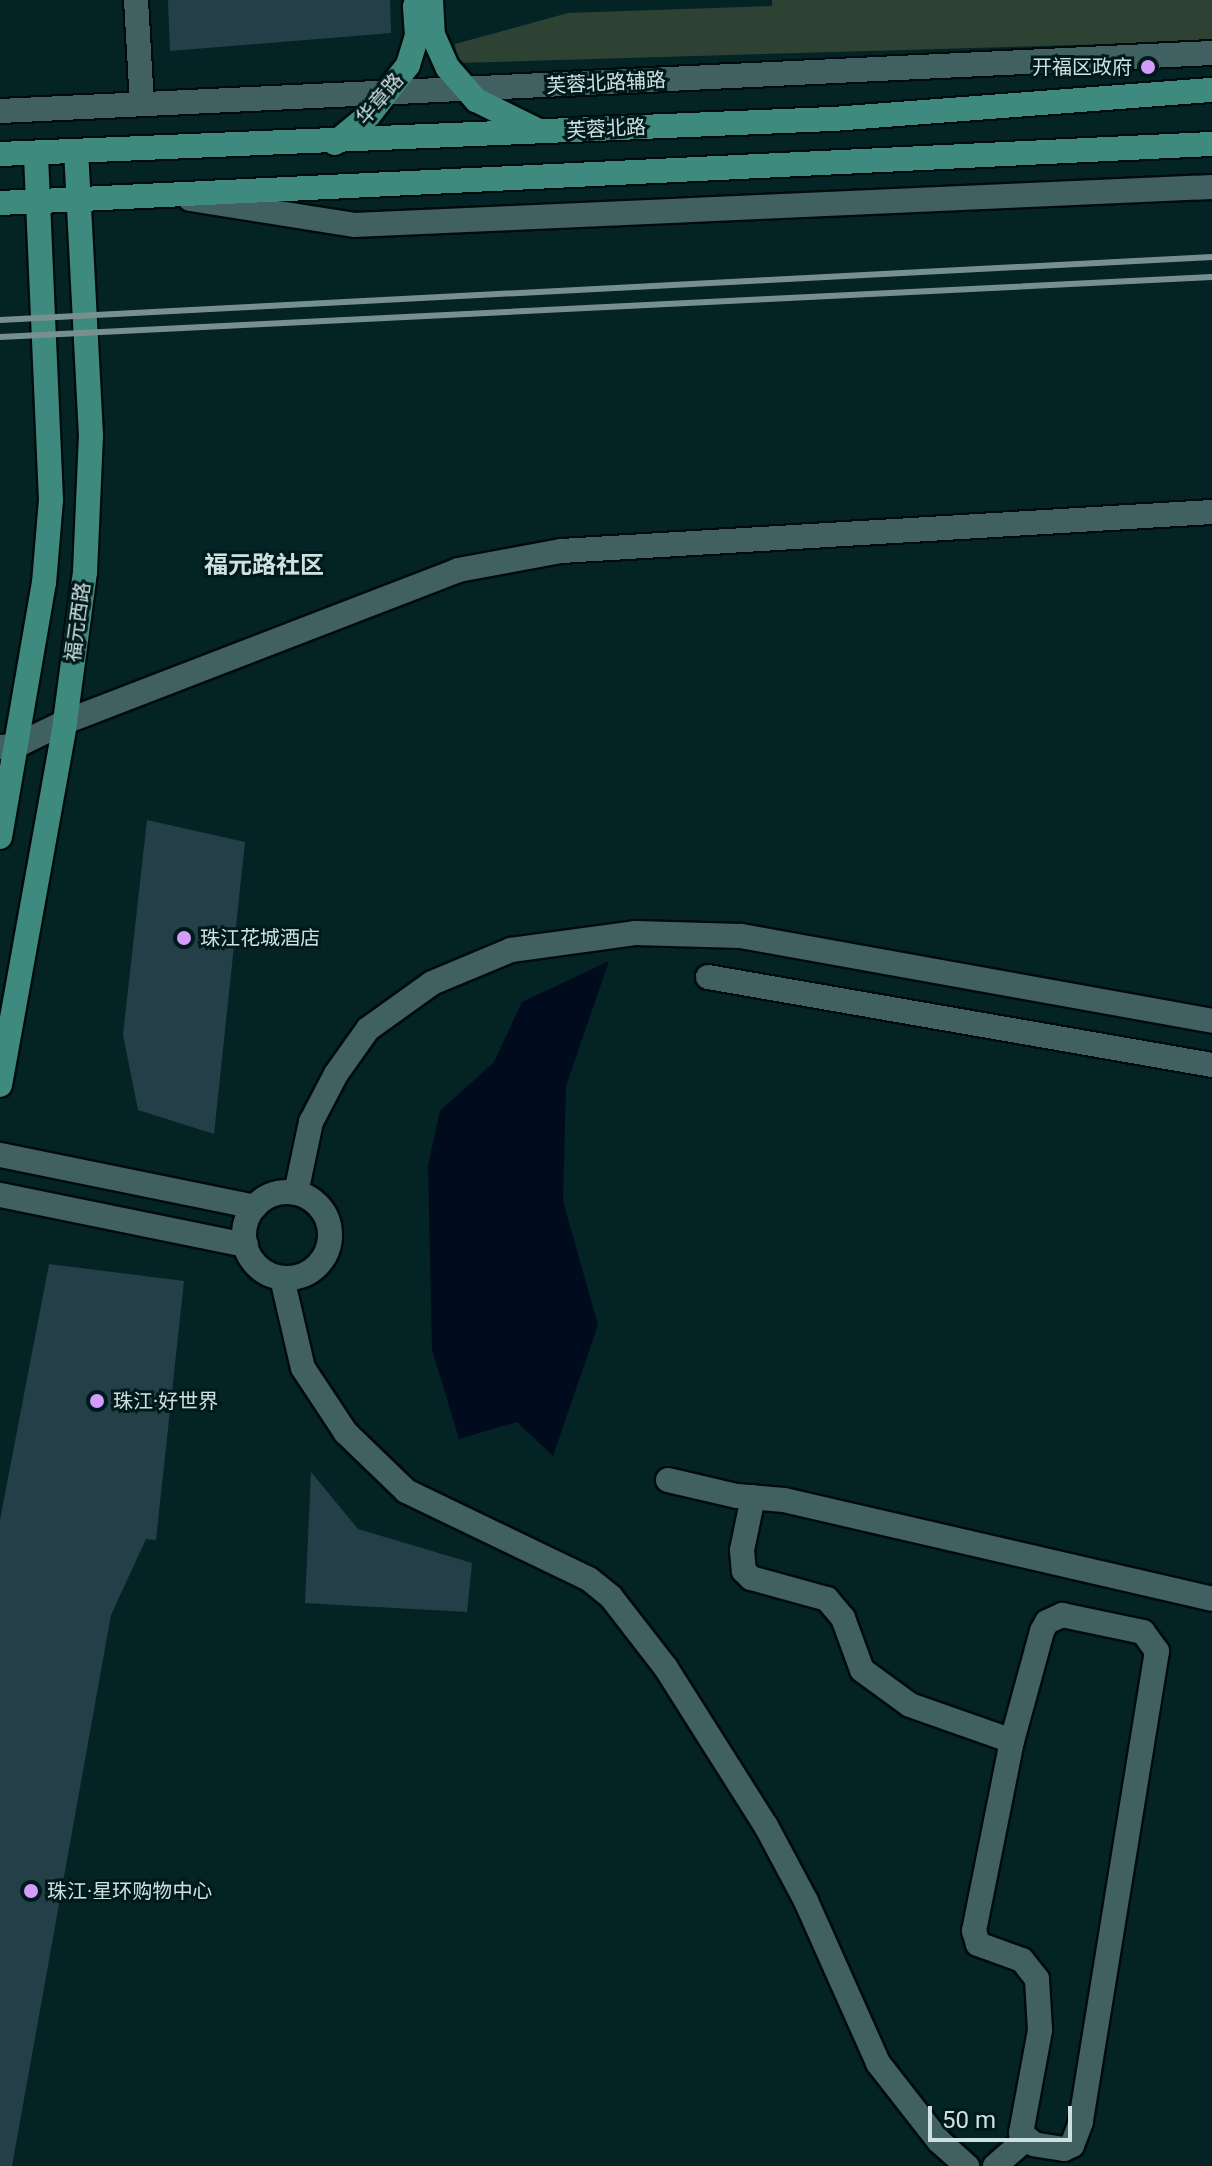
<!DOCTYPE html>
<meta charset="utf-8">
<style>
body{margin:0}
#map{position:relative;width:1212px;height:2166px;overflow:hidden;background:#042324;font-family:Roboto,"Noto Sans SC",sans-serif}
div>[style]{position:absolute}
.green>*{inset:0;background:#2e4234}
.water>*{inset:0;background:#000c1d}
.building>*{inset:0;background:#243f48}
.roads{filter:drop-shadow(2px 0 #000b0c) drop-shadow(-2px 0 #000b0c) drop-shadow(0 2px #000b0c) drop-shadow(0 -2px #000b0c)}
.minor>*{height:24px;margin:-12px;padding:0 12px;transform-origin:12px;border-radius:12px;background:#416061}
.minor>.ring{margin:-12px;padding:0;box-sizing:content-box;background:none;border:24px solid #416061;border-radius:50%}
.major>*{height:24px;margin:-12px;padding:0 12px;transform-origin:12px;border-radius:12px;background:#3f8a7e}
.rail>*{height:6px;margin:-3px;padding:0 3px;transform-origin:3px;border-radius:3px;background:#788f8f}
.dots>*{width:22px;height:22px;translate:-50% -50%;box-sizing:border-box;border:4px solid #001a1b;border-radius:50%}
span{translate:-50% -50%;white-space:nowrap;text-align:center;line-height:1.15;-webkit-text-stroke:6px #001a1b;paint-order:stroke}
.poi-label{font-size:20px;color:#cfe0e0}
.right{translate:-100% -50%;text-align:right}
.left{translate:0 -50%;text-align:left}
.street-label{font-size:20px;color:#cfe0e0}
.quarter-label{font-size:24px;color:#cfe0e0;font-weight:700}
.scale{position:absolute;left:928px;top:2106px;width:144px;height:36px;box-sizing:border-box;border:4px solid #cfe0e0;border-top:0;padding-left:10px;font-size:24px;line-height:28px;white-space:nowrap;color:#cfe0e0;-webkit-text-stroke:6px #001a1b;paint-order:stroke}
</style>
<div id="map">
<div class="green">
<div style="clip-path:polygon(772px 0,1212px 0,1212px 41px,457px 63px,455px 44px,568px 13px,772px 6px)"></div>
</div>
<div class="water">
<div style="clip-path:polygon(609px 961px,566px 1086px,563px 1201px,598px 1325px,553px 1456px,517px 1422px,459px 1439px,432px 1350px,428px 1165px,440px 1111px,494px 1062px,522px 1002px)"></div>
</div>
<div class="building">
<div style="clip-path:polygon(168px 0,390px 0,391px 33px,170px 51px)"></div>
<div style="clip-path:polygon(147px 820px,245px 842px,214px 1134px,138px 1110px,123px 1035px)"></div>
<div style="clip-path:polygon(49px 1264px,184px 1281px,156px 1540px,146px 1539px,111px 1615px,12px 2166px,0 2166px,0 1520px)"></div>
<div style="clip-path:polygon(311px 1472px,358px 1529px,472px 1563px,467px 1612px,305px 1603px)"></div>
</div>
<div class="roads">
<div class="minor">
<div style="left:136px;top:0;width:104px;rotate:86.7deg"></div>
<div style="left:0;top:111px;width:1213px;rotate:-2.74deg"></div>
<div style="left:190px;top:199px;width:166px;rotate:9deg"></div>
<div style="left:354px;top:225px;width:859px;rotate:-2.54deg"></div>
<div style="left:0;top:747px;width:16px;rotate:-4deg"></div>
<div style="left:16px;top:746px;width:55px;rotate:-26.1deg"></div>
<div style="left:65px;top:722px;width:421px;rotate:-21.1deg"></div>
<div style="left:458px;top:570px;width:105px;rotate:-10.5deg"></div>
<div style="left:561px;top:551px;width:652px;rotate:-3.43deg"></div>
<div style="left:708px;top:977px;width:512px;rotate:9.9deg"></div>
<div style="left:0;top:1155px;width:260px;rotate:11.5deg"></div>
<div class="ring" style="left:244px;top:1192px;width:62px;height:62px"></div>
<div style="left:296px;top:1193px;width:73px;rotate:-78.1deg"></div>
<div style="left:311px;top:1122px;width:54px;rotate:-62.5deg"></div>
<div style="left:336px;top:1074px;width:55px;rotate:-54.6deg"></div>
<div style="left:368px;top:1029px;width:79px;rotate:-35.7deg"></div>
<div style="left:432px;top:983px;width:86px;rotate:-22.7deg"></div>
<div style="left:511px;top:950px;width:125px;rotate:-7.8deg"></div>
<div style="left:635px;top:933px;width:106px;rotate:1.6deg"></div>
<div style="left:741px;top:936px;width:479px;rotate:10.2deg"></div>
<div style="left:0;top:1195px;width:251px;rotate:11.5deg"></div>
<div style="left:282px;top:1278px;width:92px;rotate:76.9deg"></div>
<div style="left:303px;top:1368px;width:78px;rotate:56.5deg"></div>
<div style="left:346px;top:1433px;width:83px;rotate:44deg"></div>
<div style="left:406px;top:1491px;width:203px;rotate:25.7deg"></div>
<div style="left:589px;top:1579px;width:28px;rotate:39deg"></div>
<div style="left:611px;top:1597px;width:90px;rotate:52.2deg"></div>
<div style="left:666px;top:1668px;width:187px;rotate:57.7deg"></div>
<div style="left:766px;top:1826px;width:85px;rotate:61.9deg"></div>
<div style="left:806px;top:1901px;width:177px;rotate:66deg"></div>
<div style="left:878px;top:2063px;width:99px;rotate:52deg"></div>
<div style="left:939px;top:2141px;width:38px;rotate:42deg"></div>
<div style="left:668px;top:1480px;width:71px;rotate:13.1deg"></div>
<div style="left:737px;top:1496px;width:47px;rotate:4.9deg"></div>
<div style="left:784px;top:1500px;width:439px;rotate:13deg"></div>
<div style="left:753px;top:1497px;width:54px;rotate:101.7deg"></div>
<div style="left:742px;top:1550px;width:21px;rotate:85deg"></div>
<div style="left:744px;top:1571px;width:10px;rotate:45deg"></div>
<div style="left:751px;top:1578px;width:79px;rotate:15.4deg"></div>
<div style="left:827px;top:1599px;width:25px;rotate:50deg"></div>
<div style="left:843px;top:1618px;width:55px;rotate:69.9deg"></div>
<div style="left:862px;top:1670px;width:59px;rotate:36.1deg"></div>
<div style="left:910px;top:1705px;width:108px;rotate:19.4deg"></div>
<div style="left:1062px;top:1615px;width:83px;rotate:11.9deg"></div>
<div style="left:1143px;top:1632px;width:24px;rotate:54deg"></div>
<div style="left:1157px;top:1651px;width:477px;rotate:99.2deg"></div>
<div style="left:1081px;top:2122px;width:25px;rotate:111deg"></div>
<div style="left:1072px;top:2145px;width:9px;rotate:153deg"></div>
<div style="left:1064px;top:2149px;width:30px;rotate:-171deg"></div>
<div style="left:1034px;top:2144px;width:17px;rotate:-140deg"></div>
<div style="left:1021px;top:2133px;width:105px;rotate:-79.5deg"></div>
<div style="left:1040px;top:2030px;width:51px;rotate:-93.4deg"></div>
<div style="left:1037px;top:1979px;width:24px;rotate:-128deg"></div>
<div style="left:1022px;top:1960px;width:47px;rotate:-160deg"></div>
<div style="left:978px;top:1944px;width:14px;rotate:-107deg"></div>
<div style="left:974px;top:1931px;width:194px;rotate:-78.7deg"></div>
<div style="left:1012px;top:1741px;width:114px;rotate:-74.7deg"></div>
<div style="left:1042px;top:1631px;width:10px;rotate:-61deg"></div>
<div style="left:1047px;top:1622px;width:17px;rotate:-25deg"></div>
<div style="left:995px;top:2166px;width:40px;rotate:-41deg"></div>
</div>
<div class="major">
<div style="left:431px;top:0;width:35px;rotate:87deg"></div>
<div style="left:433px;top:35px;width:36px;rotate:66deg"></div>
<div style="left:448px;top:68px;width:43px;rotate:48.8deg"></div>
<div style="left:476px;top:100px;width:68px;rotate:26.2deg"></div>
<div style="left:335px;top:143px;width:44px;rotate:-39.5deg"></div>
<div style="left:369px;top:115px;width:63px;rotate:-52deg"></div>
<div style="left:408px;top:65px;width:30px;rotate:-73deg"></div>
<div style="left:417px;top:36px;width:30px;rotate:-94deg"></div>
<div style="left:0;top:154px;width:834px;rotate:-2.41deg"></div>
<div style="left:833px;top:119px;width:380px;rotate:-4.4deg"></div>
<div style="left:0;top:203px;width:1213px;rotate:-2.79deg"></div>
<div style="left:0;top:837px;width:258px;rotate:-80.2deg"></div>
<div style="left:44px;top:583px;width:83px;rotate:-85.2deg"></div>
<div style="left:51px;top:500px;width:347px;rotate:-92.5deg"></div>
<div style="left:0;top:1085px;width:369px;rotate:-79.8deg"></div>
<div style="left:65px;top:722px;width:151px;rotate:-82.4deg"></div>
<div style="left:85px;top:572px;width:136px;rotate:-87.5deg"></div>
<div style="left:91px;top:436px;width:284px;rotate:-93deg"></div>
</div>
</div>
<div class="rail">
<div style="left:0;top:320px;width:1214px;rotate:-2.98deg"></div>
<div style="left:0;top:337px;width:1213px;rotate:-2.83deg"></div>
</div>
<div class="dots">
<div style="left:1148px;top:67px;background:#d49cfb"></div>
<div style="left:184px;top:938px;background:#d49cfb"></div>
<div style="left:97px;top:1401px;background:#d49cfb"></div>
<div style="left:31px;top:1891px;background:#d49cfb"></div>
</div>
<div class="poi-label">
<span class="right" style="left:1132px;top:67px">开福区政府</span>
<span class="left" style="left:200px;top:938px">珠江花城酒店</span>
<span class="left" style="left:113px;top:1401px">珠江·好世界</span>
<span class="left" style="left:47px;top:1891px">珠江·星环购物中心</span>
</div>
<div class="street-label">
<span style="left:606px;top:83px;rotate:-3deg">芙蓉北路辅路</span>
<span style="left:380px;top:99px;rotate:-49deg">华章路</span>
<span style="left:606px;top:129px;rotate:-3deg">芙蓉北路</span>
<span style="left:78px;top:622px;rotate:-82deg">福元西路</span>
</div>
<div class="quarter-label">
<span style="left:264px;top:566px">福元路社区</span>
</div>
<div class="scale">50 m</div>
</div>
